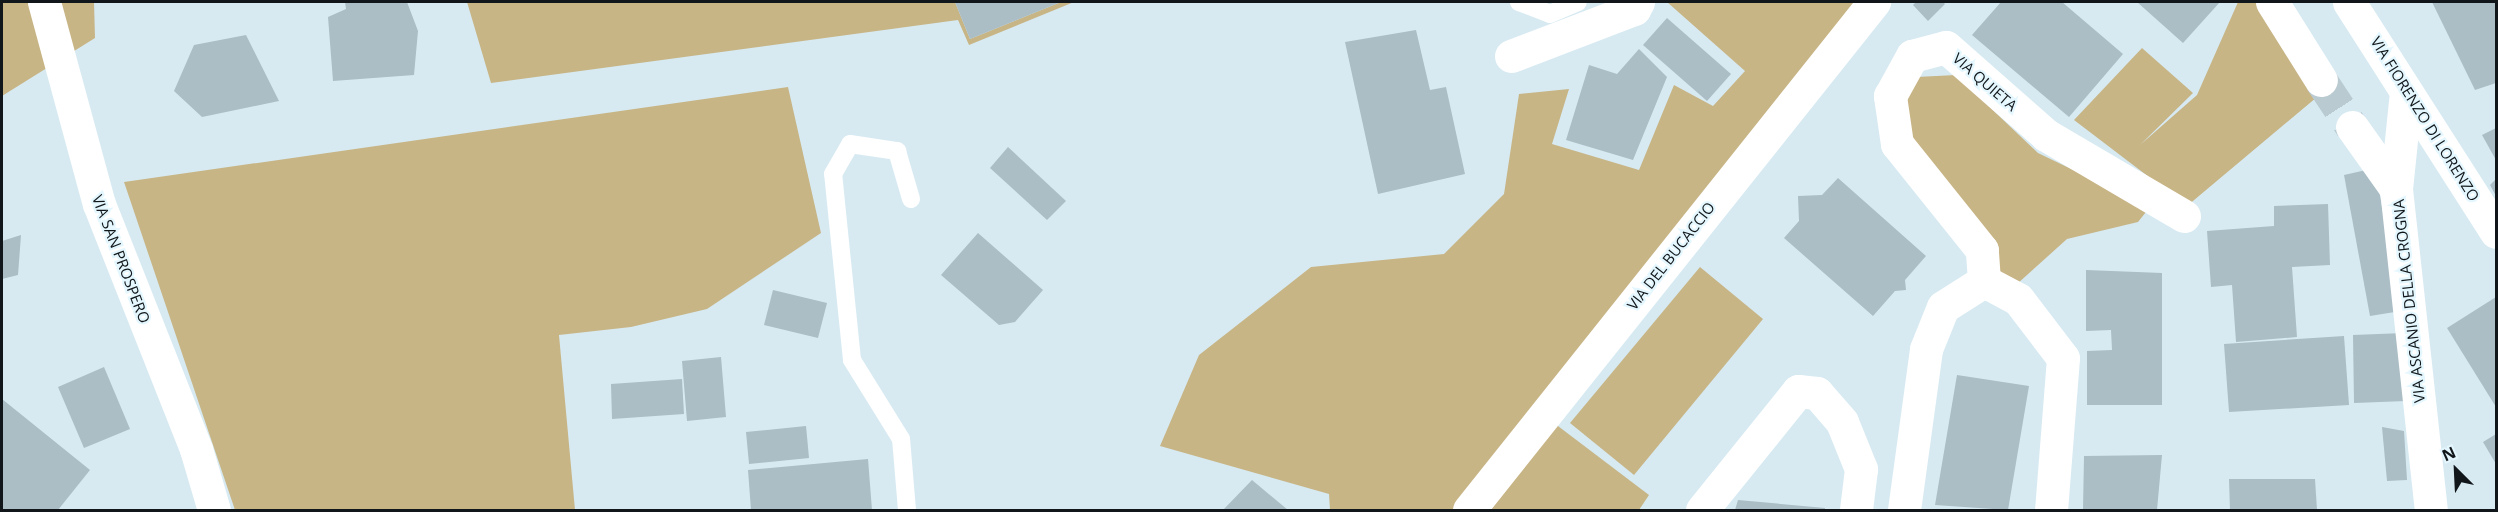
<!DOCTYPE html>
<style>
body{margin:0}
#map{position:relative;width:2498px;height:512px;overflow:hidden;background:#d7eaf2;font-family:"Open Sans",sans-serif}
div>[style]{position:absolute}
.green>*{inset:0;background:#c8b586}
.building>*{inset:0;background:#abbdc5}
.minor-tunnel>*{height:33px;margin-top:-16.5px;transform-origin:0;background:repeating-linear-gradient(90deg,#b9cad1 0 33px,transparent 0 49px)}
.service>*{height:18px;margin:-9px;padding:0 9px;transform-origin:9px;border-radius:9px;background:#fff}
.minor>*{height:33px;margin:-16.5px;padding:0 16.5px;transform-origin:16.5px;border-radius:16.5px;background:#fff}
.tertiary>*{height:33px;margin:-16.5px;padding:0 16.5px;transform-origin:16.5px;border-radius:16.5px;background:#fff}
span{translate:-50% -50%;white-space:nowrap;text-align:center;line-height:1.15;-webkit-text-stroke:4.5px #e4f7ff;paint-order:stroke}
.street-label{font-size:15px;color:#101619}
.frame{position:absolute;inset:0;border:3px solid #101619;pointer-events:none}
.north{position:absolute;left:2426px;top:440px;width:60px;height:60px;-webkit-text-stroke:4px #e4f7ff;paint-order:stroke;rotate:336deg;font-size:16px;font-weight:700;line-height:24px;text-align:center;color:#101619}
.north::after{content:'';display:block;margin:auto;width:21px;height:27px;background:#101619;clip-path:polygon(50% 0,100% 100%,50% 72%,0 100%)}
</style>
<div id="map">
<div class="green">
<div style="clip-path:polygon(2px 2px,94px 2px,95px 38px,2px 96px)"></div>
<div style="clip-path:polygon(467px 2px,955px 2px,970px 39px,1061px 2px,1074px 2px,969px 45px,958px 20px,491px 83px)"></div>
<div style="clip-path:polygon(1667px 2px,1859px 2px,1454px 510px,1330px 510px,1329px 494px,1160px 446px,1199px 355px,1311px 267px,1444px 254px,1504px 194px,1519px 94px,1569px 89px,1552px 144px,1639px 170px,1674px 85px,1713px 106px,1745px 71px)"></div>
<div style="clip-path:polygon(2238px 2px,2258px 2px,2323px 92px,2187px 206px,2074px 120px,2142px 48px,2193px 93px,2140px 145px,2197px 95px)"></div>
<div style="clip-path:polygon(1956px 75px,2038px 153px,2150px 207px,2138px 222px,2067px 239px,2017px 284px,1991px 270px,1996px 241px,1970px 224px,1909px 141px,1898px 100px,1916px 77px)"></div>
<div style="clip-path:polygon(788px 87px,821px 233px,707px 309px,631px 327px,559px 335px,575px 510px,235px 510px,124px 182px)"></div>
<div style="clip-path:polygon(1700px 267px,1763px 319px,1634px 475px,1570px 423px)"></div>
<div style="clip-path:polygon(1554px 423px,1649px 495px,1639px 510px,1484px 510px)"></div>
</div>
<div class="building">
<div style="clip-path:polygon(345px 2px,407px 2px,418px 31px,414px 75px,333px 81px,328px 17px,346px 9px)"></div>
<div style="clip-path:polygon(955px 2px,1061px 2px,970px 39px)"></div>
<div style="clip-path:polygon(1916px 2px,1943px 2px,1945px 4px,1928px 21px,1913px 5px)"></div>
<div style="clip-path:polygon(2001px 2px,2062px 2px,2123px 54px,2069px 117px,1972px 35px)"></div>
<div style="clip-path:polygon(2137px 2px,2220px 2px,2183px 43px)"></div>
<div style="clip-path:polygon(2432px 2px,2496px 2px,2496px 83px,2475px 90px)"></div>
<div style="clip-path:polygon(1667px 18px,1731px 74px,1707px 101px,1643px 45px)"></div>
<div style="clip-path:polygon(1416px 30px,1430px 90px,1446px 87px,1465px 174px,1378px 194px,1345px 42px)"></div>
<div style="clip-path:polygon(246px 35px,279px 101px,202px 117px,174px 91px,194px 45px)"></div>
<div style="clip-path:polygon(1639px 49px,1667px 77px,1633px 160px,1566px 140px,1589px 65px,1617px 74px)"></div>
<div style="clip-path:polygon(2496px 128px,2496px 160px,2482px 135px)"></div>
<div style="clip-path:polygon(1008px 147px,1066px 201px,1047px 220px,990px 168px)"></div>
<div style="clip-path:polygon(2375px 168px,2401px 311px,2370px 316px,2344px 175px)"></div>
<div style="clip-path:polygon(1838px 178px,1926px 256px,1905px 280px,1906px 290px,1895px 291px,1873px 316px,1784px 238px,1799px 221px,1798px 196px,1822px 195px)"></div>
<div style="clip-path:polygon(2496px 179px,2496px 196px,2490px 185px)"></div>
<div style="clip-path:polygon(2328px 204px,2330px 265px,2292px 267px,2297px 337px,2236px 342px,2232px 285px,2211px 287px,2207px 231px,2274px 226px,2274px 206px)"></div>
<div style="clip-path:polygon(978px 233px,1043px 290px,1015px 322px,999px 325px,941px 275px)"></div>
<div style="clip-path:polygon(21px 235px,18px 275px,2px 279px,2px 241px)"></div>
<div style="clip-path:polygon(2086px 270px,2162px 273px,2162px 405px,2087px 405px,2087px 351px,2112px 350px,2111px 330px,2086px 331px)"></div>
<div style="clip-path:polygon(773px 290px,827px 303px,818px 338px,764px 325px)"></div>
<div style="clip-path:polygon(2496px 297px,2496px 407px,2447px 328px)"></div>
<div style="clip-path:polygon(2404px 333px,2406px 401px,2354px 403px,2353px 335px)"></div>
<div style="clip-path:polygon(2344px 336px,2349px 405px,2229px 412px,2224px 344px)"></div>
<div style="clip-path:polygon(721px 357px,726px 417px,687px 421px,682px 361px)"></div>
<div style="clip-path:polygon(104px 367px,130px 429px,84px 448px,58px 387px)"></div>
<div style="clip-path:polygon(1957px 375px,2029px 386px,2008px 510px,1935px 505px)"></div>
<div style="clip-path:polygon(682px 379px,684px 414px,612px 419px,611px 384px)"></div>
<div style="clip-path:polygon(2px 399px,90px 470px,58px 510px,2px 510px)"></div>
<div style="clip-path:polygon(806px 426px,809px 458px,749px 464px,746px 432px)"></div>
<div style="clip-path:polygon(2382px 427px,2404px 431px,2407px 480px,2387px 481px)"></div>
<div style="clip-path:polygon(2496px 434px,2496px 464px,2483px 442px)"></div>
<div style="clip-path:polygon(2162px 455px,2157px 510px,2083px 510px,2084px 456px)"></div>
<div style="clip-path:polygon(868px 459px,872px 510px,751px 510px,748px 470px)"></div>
<div style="clip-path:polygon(2229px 479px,2315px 479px,2317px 510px,2230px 510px)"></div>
<div style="clip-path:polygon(1252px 480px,1288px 510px,1223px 510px)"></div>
<div style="clip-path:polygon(1738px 500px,1825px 508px,1825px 510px,1735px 510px)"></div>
</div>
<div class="minor-tunnel">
<div style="left:2321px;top:80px;width:56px;rotate:56.6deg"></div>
</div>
<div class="service">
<div style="left:1519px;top:2px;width:33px;rotate:21deg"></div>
<div style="left:1550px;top:14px;width:30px;rotate:-23deg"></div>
<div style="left:907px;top:510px;width:71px;rotate:-94.8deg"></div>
<div style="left:901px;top:439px;width:93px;rotate:-121.8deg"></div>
<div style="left:852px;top:360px;width:187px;rotate:-95.8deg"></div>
<div style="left:833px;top:174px;width:34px;rotate:-60deg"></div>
<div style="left:850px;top:144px;width:48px;rotate:8.5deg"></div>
<div style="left:897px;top:151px;width:50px;rotate:73.7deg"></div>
</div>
<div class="minor">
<div style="left:44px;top:2px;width:209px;rotate:74.8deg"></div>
<div style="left:99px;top:204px;width:264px;rotate:68.4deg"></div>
<div style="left:196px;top:449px;width:64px;rotate:73.6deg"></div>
<div style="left:2272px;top:2px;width:92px;rotate:57.9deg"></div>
<div style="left:1511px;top:56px;width:132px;rotate:-20.9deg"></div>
<div style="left:1634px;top:9px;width:8px;rotate:-60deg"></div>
<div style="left:2406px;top:92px;width:98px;rotate:95.9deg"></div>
<div style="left:2396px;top:189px;width:323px;rotate:83.8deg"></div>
<div style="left:2352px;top:127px;width:76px;rotate:54.6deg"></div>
<div style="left:1984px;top:281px;width:31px;rotate:-94deg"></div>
<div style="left:1982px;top:250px;width:136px;rotate:-128.7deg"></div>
<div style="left:1897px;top:144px;width:49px;rotate:-98.3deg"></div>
<div style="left:1890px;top:96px;width:46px;rotate:-61.2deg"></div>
<div style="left:1912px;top:56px;width:35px;rotate:-15deg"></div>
<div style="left:1946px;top:47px;width:133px;rotate:41.3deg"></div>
<div style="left:2046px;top:135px;width:160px;rotate:30.4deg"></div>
<div style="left:1984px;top:281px;width:38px;rotate:28deg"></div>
<div style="left:2018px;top:299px;width:74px;rotate:52.7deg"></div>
<div style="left:2063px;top:358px;width:152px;rotate:94.5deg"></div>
<div style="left:1469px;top:510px;width:650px;rotate:-51.44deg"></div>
<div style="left:1702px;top:510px;width:153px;rotate:-51.1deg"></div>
<div style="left:1798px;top:391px;width:19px;rotate:6deg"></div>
<div style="left:1817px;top:393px;width:38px;rotate:49deg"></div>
<div style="left:1842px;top:422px;width:51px;rotate:68deg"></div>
<div style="left:1861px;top:469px;width:41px;rotate:97deg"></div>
<div style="left:1904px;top:510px;width:162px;rotate:-82.2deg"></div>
<div style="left:1926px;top:349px;width:45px;rotate:-68deg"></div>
<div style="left:1943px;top:307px;width:49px;rotate:-32.4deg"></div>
</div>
<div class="tertiary">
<div style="left:2349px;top:2px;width:273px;rotate:57.4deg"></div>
</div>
<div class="street-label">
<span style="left:1985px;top:82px;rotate:41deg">VIA QUIETA</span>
<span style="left:2425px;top:119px;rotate:58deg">VIA FIORENZO DI LORENZO</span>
<span style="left:1671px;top:256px;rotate:-52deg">VIA DEL BUCACCIO</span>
<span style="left:121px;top:259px;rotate:69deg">VIA SAN PROSPERO</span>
<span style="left:2409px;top:301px;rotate:-96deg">VIA ASCANIO DELLA CROGNA</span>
</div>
<div class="frame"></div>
<div class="north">N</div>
</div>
